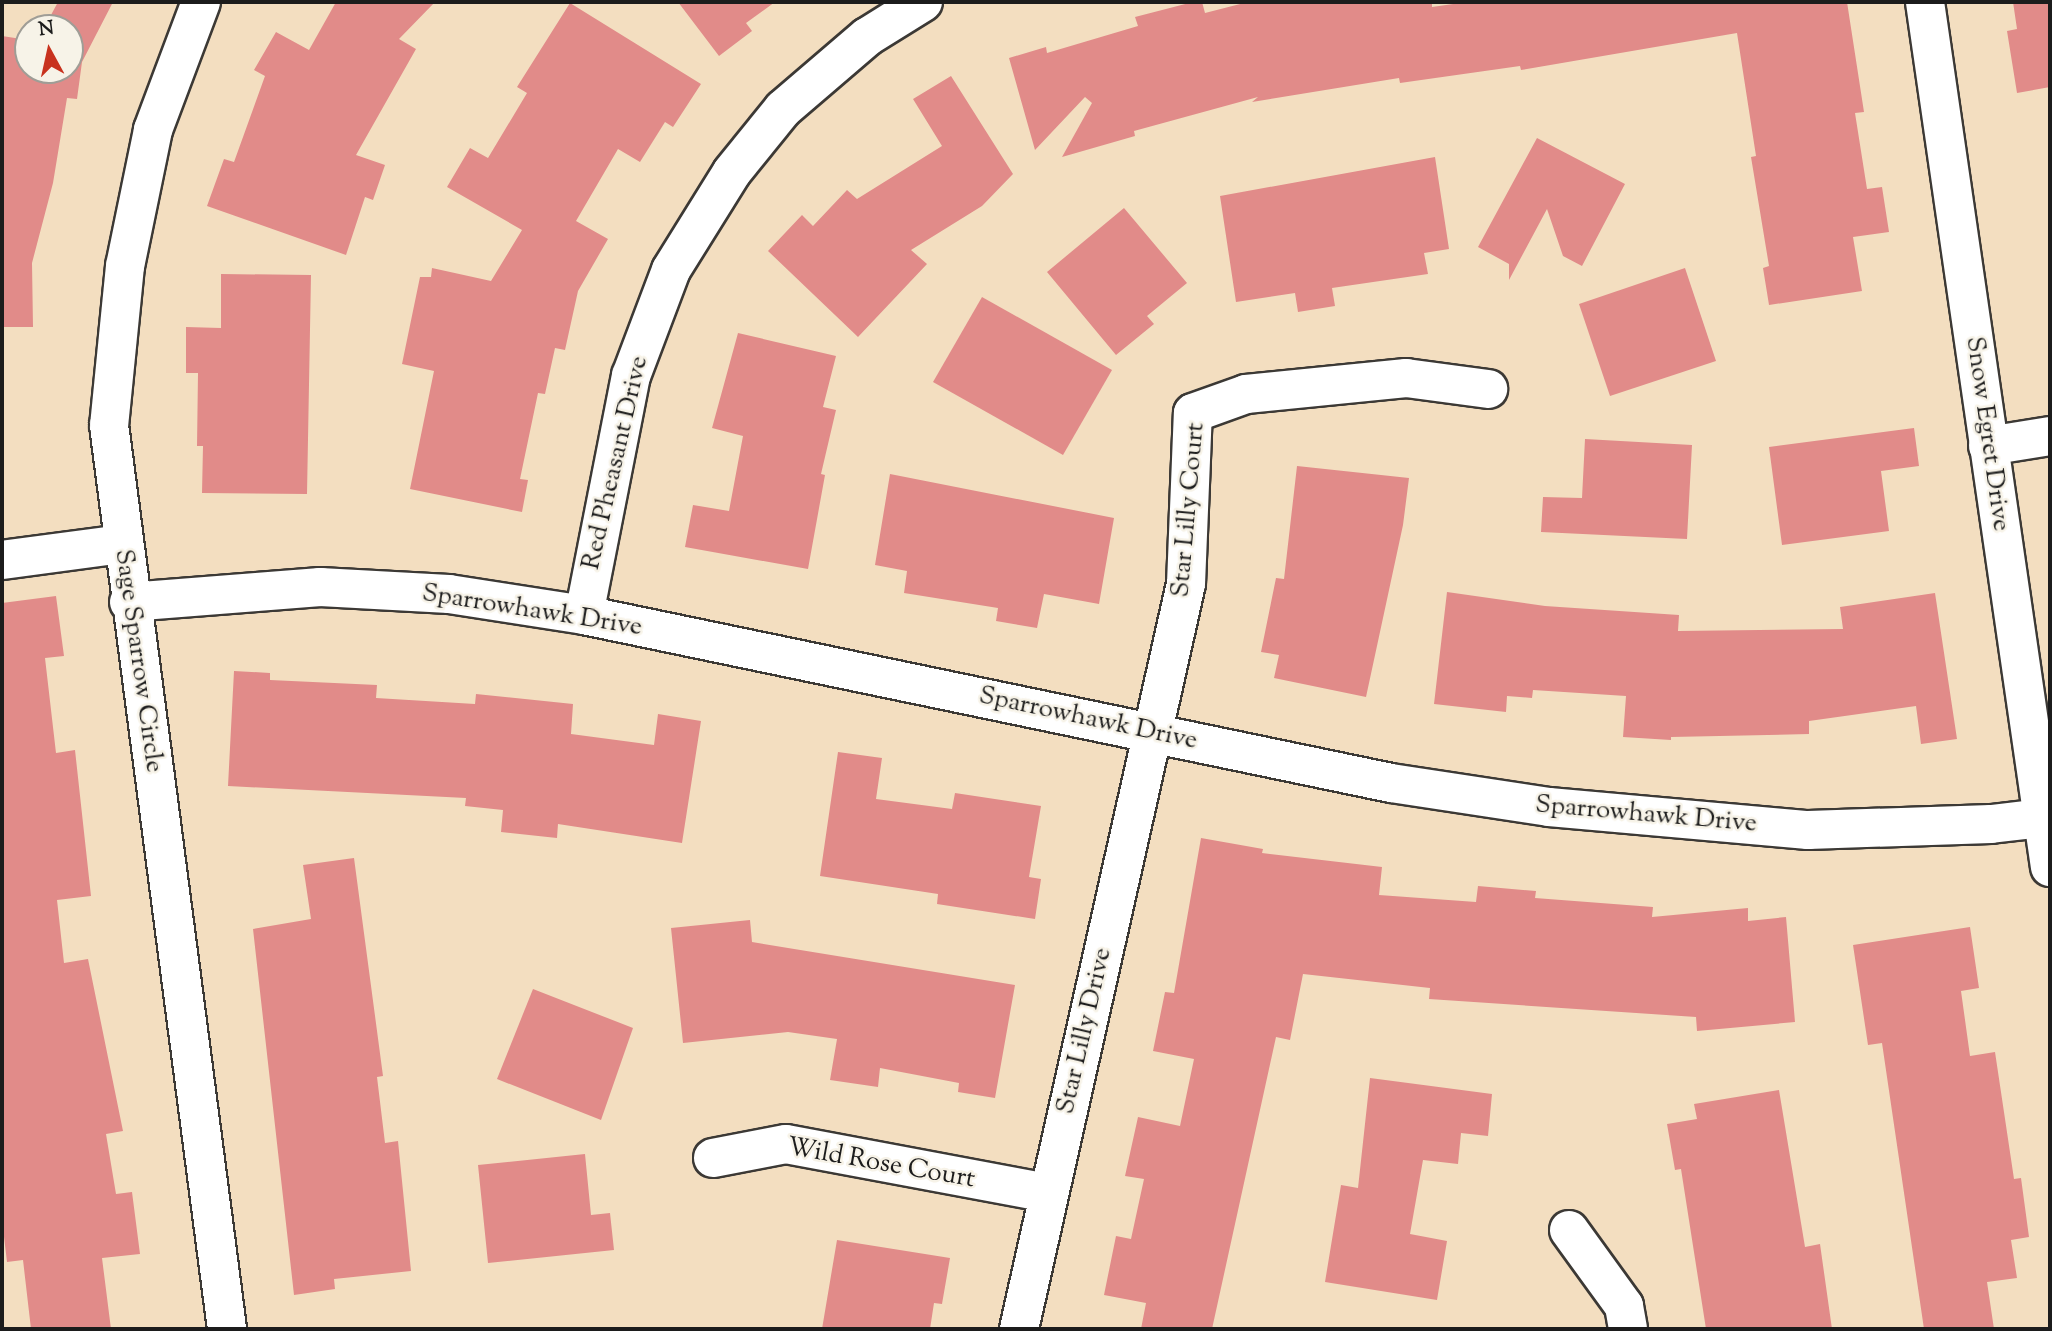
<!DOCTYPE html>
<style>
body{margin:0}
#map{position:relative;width:2052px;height:1331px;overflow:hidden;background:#f3dec0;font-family:"Sorts Mill Goudy",serif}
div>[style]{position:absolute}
.building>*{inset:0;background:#e18b89}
.roads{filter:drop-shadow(2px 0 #3c3935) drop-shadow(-2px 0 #3c3935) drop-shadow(0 2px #3c3935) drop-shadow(0 -2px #3c3935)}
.minor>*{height:38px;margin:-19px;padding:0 19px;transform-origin:19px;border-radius:19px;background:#fff}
span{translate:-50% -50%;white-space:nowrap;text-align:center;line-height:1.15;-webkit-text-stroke:5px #f7f3e8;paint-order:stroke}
.street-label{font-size:26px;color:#1c1c1c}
.frame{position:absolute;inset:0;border:4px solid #1c1c1c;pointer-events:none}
.north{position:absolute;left:14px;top:14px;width:70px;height:70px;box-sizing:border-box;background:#f7f3e8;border:2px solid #9f9d96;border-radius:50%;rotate:352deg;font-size:19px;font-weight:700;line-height:28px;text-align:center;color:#1c1c1c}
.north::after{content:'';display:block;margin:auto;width:24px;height:32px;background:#c8321e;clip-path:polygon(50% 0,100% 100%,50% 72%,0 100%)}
</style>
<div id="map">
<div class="building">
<div style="clip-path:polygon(58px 2px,113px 2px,82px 62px,77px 99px,67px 98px,53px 183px,32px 263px,33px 327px,2px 327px,2px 36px,28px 40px,28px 70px,70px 70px,70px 28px,44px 28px)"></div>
<div style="clip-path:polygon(336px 2px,435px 2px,399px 39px,416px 49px,356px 155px,385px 165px,373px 200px,365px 197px,346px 255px,207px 206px,224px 159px,234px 162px,265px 76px,254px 70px,276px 32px,309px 50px)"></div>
<div style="clip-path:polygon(678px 2px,775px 2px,746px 23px,752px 31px,719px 56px)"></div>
<div style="clip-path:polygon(1193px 2px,1202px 2px,1205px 13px,1248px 2px,1432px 2px,1432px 7px,1467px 2px,1847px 2px,1864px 112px,1855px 113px,1867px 189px,1882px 187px,1889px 232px,1853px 237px,1862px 291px,1769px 305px,1763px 268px,1769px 266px,1751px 157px,1756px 156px,1737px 33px,1521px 70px,1520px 66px,1400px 83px,1399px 78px,1252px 102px,1258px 97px,1134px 131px,1135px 136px,1062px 157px,1092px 103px,1085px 97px,1035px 150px,1009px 58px,1046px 47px,1047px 53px,1138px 26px,1135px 17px)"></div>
<div style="clip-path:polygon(2013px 2px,2050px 2px,2050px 87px,2017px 93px,2007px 31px,2017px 29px)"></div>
<div style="clip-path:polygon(570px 3px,701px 84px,673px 127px,665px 122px,640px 162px,618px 149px,576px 221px,608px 239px,578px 291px,565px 350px,555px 348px,545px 394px,538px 393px,520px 479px,528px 480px,522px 512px,410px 489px,434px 371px,402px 364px,420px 277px,431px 277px,432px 268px,491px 281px,522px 230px,447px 187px,470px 148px,488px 158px,527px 93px,517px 87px)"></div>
<div style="clip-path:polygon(951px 76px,1013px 174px,982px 206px,911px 250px,927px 264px,858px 337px,768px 251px,802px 215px,813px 226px,847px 190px,857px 199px,942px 146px,913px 99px)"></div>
<div style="clip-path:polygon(1537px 138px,1625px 184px,1582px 266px,1563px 256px,1547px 209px,1509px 280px,1509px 264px,1478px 247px)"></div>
<div style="clip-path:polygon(1435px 157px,1449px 249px,1424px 253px,1428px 274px,1332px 288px,1335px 306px,1298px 312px,1295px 293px,1236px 302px,1220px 196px)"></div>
<div style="clip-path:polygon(1124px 208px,1187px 283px,1147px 316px,1154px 324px,1116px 355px,1047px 272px)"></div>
<div style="clip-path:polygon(1685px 268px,1716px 361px,1610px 396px,1579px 304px)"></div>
<div style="clip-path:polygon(221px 274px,311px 275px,307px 494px,202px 493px,203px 446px,197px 446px,198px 373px,186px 373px,186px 327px,221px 328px)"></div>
<div style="clip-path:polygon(982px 297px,1112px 370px,1063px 455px,933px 382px)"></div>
<div style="clip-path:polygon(738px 333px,836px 356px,823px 407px,836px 410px,821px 474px,825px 475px,808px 569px,685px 547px,693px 505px,729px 511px,743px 436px,712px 428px)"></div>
<div style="clip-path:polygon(1914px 428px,1919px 466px,1881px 471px,1889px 531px,1782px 545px,1769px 447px)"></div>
<div style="clip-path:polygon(1585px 439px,1692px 445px,1687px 539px,1541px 532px,1543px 497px,1582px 498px)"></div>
<div style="clip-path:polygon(1297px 466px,1409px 478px,1403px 525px,1366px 697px,1274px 678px,1279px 655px,1261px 652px,1276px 578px,1284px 579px)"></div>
<div style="clip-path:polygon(890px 474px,1114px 518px,1099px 604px,1044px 594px,1037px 628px,996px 621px,998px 608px,904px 593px,907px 571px,875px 565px)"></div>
<div style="clip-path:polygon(1447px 592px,1545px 606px,1679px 615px,1678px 631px,1843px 629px,1840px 607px,1935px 593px,1957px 739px,1921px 744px,1916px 706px,1809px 721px,1809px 734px,1671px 737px,1671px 740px,1623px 737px,1626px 696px,1533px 690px,1532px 698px,1507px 696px,1506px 712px,1434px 704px)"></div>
<div style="clip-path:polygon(56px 596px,64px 656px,45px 658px,56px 753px,75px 750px,91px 896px,57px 900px,64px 963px,88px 959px,123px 1131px,106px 1134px,116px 1194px,132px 1192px,140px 1254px,102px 1258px,111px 1329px,31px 1329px,23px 1260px,7px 1262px,2px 1220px,2px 603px)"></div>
<div style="clip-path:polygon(234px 671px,270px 673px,270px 680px,377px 685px,376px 698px,475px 704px,476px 694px,573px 704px,571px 734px,654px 745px,658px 714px,701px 721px,682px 843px,558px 824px,557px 838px,501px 832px,503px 810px,465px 806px,466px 798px,228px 786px)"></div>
<div style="clip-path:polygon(838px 752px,882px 758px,876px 799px,952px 809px,955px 793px,1041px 806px,1029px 877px,1041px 879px,1035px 919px,937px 904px,938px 894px,820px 876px)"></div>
<div style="clip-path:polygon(1201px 838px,1263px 849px,1262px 853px,1382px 867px,1379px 895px,1476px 902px,1478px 886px,1536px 891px,1535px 898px,1653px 907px,1652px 917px,1748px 908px,1748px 921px,1786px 917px,1795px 1022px,1697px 1031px,1696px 1017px,1429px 999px,1430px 988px,1303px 974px,1290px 1040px,1276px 1037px,1212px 1329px,1141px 1329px,1146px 1303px,1104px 1295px,1116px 1236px,1131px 1239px,1144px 1179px,1125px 1176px,1138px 1117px,1180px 1126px,1194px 1059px,1153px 1051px,1165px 992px,1174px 993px)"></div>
<div style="clip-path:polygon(354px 858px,383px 1076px,377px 1077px,385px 1143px,398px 1141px,411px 1271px,334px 1279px,335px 1289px,294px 1295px,253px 929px,311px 919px,303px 865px)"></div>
<div style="clip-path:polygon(750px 920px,752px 942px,1015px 985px,995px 1098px,958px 1092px,959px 1083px,880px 1068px,878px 1087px,830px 1080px,837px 1039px,788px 1032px,683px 1043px,671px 928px)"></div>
<div style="clip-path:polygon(1970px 927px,1979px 988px,1961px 991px,1970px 1056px,1995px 1052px,2014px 1179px,2021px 1178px,2029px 1237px,2011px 1240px,2017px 1278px,1987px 1282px,1994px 1329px,1924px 1329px,1882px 1043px,1868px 1045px,1853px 945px)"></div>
<div style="clip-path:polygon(533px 989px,633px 1028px,601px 1120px,497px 1079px)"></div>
<div style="clip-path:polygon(1370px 1078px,1492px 1094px,1488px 1136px,1461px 1133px,1458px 1164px,1423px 1160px,1410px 1234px,1447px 1241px,1437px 1300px,1325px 1282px,1341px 1185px,1358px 1188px)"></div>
<div style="clip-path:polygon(1779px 1090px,1805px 1247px,1820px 1244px,1832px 1329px,1706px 1329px,1681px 1169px,1675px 1170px,1667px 1124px,1697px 1119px,1694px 1104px)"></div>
<div style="clip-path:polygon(585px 1154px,591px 1215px,610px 1213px,614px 1250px,488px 1263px,478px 1165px)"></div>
<div style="clip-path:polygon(837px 1240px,950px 1258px,942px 1304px,934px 1303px,930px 1329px,822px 1329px)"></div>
</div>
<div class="roads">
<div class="minor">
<div style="left:201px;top:2px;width:137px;rotate:110.6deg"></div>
<div style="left:153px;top:130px;width:139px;rotate:101.6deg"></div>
<div style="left:125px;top:266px;width:160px;rotate:95.7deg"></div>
<div style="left:109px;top:425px;width:912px;rotate:82.56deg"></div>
<div style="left:1925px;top:2px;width:874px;rotate:81.78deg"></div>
<div style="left:1988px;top:446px;width:63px;rotate:-9.2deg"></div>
<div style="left:2px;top:560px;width:121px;rotate:-7.6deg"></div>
<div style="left:129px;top:602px;width:192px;rotate:-4.5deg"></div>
<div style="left:320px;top:587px;width:129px;rotate:3.1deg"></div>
<div style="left:449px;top:594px;width:137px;rotate:8.8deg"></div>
<div style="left:584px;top:615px;width:824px;rotate:11.76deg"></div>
<div style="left:1391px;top:783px;width:160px;rotate:8.6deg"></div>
<div style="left:1549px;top:807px;width:260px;rotate:5.1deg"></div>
<div style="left:1808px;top:830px;width:183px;rotate:-1.9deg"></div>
<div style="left:1991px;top:824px;width:59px;rotate:-6.8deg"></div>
<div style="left:584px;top:615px;width:244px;rotate:-78.9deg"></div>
<div style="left:631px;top:376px;width:113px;rotate:-69.3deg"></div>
<div style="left:671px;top:270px;width:115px;rotate:-58.1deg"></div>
<div style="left:732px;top:172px;width:81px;rotate:-51deg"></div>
<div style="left:783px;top:109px;width:111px;rotate:-40.6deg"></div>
<div style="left:867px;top:37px;width:66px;rotate:-32deg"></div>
<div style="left:713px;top:1158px;width:74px;rotate:-10.9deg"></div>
<div style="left:786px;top:1144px;width:267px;rotate:10.6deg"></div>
<div style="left:1569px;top:1230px;width:94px;rotate:54.1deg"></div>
<div style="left:1624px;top:1306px;width:23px;rotate:80deg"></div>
<div style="left:1019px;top:1329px;width:763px;rotate:-77.37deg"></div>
<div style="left:1186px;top:584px;width:171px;rotate:-87.7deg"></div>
<div style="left:1193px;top:413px;width:56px;rotate:-19.7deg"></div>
<div style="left:1246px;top:394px;width:161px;rotate:-5.7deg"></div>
<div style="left:1406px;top:378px;width:83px;rotate:7.6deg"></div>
</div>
</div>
<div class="street-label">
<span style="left:1987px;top:434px;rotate:82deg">Snow Egret Drive</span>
<span style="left:616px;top:463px;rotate:-77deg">Red Pheasant Drive</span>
<span style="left:1189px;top:510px;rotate:-85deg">Star Lilly Court</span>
<span style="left:532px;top:611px;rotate:9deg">Sparrowhawk Drive</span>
<span style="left:138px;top:661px;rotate:82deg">Sage Sparrow Circle</span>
<span style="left:1088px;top:719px;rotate:12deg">Sparrowhawk Drive</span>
<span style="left:1646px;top:815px;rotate:5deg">Sparrowhawk Drive</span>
<span style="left:1085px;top:1031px;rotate:-77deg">Star Lilly Drive</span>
<span style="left:881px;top:1164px;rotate:10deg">Wild Rose Court</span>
</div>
<div class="frame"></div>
<div class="north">N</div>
</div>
